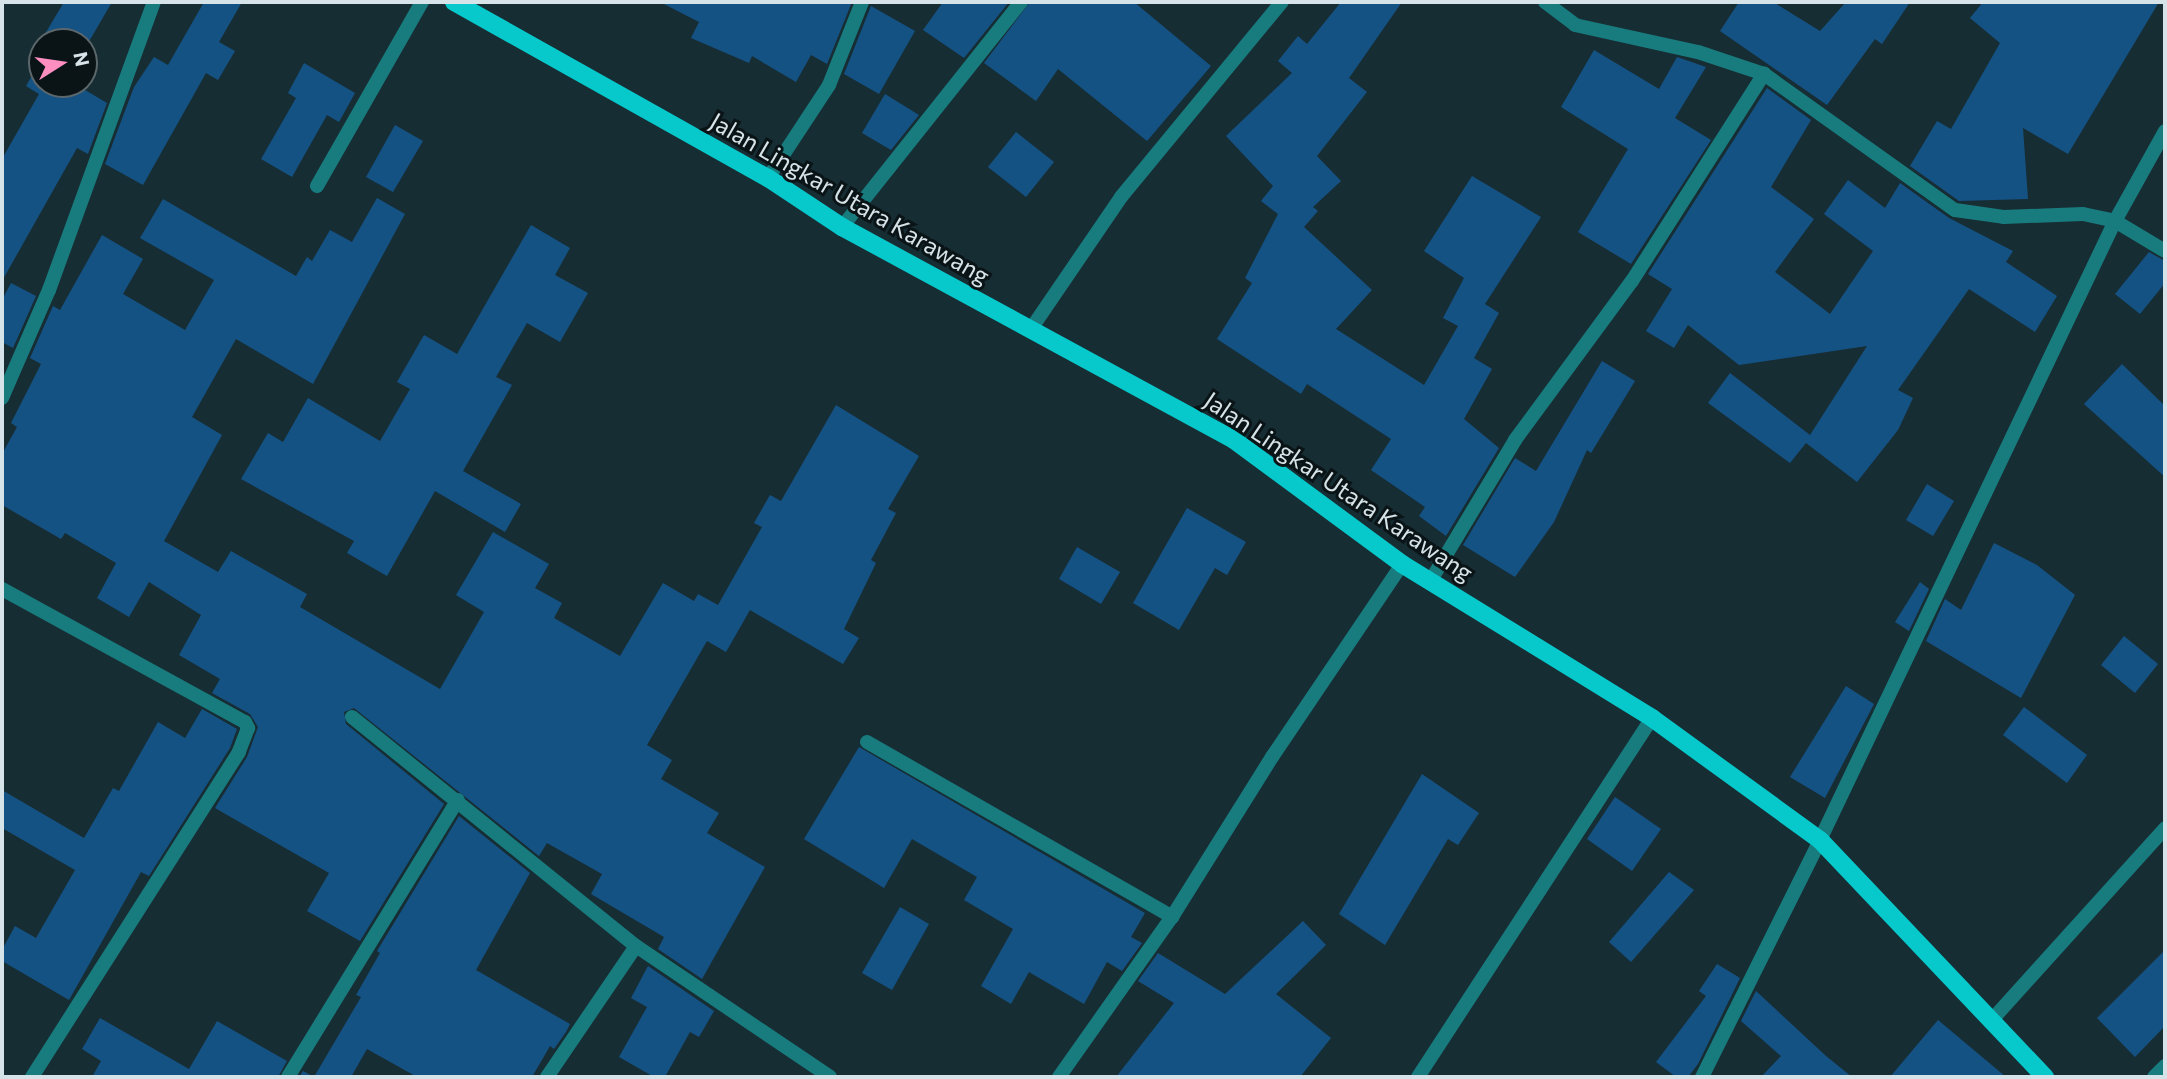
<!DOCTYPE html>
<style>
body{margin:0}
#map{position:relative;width:2167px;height:1079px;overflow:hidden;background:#172d34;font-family:Commissioner,sans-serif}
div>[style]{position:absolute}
.building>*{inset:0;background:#155284}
.minor>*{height:14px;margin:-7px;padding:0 7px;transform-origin:7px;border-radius:7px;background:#187b7d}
.tertiary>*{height:14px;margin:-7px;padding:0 7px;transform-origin:7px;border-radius:7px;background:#187b7d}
.primary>*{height:18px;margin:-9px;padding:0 9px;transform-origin:9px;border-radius:9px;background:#07c8ca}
span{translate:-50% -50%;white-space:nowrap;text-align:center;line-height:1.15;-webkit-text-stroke:6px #0a1417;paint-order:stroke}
.street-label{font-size:24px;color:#d6e3e8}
.frame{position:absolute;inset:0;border:4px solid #d6e3e8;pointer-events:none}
.north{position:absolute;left:28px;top:28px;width:70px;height:70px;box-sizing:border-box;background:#0a1417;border:2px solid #5c676b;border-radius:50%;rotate:78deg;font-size:19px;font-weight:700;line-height:28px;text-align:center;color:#d6e3e8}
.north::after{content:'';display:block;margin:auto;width:24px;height:32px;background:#fd8ec0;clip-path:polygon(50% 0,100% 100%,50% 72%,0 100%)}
</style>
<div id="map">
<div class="building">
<div style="clip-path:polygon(64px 2px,112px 2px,84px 50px,84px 42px,42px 42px,42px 53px,36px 49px)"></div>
<div style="clip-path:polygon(204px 2px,242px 2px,219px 42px,235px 51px,218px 80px,206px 73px,143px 185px,105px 164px,134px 87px,154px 57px,168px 65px)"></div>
<div style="clip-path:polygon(660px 2px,852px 2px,827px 64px,811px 55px,796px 82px,752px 56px,749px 63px,691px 38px,699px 22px)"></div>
<div style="clip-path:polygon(943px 2px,1009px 2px,964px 58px,923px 30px)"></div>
<div style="clip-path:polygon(1030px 2px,1134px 2px,1211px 66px,1147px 141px,1058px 69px,1036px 101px,984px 63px)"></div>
<div style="clip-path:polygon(1341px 2px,1402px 2px,1349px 78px,1367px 92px,1317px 156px,1341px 181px,1313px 207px,1318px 211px,1304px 227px,1372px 290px,1336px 329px,1424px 385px,1458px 326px,1443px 318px,1464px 278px,1424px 251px,1472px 176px,1541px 217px,1485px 304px,1499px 313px,1474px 358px,1492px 369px,1464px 419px,1499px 448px,1446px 536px,1419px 516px,1425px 507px,1371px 470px,1391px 439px,1307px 384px,1301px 394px,1217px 339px,1252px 283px,1245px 278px,1278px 214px,1261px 201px,1273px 186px,1226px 136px,1292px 73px,1278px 61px,1298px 36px,1307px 44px)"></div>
<div style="clip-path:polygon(1739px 2px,1773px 2px,1820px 31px,1846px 2px,1910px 2px,1882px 44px,1875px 39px,1827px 105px,1720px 31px)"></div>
<div style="clip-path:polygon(1983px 2px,2159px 2px,2068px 154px,2023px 128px,2028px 199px,1959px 201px,1910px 166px,1937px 121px,1951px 129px,2000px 43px,1970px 18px)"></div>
<div style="clip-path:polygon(871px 6px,915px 31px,879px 94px,844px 74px)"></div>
<div style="clip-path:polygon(1594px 50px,1659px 89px,1677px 57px,1706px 67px,1675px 118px,1711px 140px,1631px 264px,1578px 232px,1628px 149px,1561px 107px)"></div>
<div style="clip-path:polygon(42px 58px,42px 84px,75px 84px,107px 103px,88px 154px,77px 148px,2px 281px,2px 159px,39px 94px,26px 86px)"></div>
<div style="clip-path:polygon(304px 63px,355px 93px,339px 122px,327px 115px,292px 177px,261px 159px,296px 98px,288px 93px)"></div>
<div style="clip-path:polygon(1767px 88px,1811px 120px,1771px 187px,1814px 219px,1775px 272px,1830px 314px,1873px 251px,1824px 214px,1848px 180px,1885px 208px,1900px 183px,1949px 218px,2013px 251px,2006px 262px,2057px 296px,2035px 332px,1969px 289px,1898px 390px,1913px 398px,1898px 430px,1857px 482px,1806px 443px,1790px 463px,1708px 403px,1730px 373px,1810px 435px,1867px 346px,1739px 365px,1688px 325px,1674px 348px,1646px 331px,1672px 289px,1648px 274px)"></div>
<div style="clip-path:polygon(885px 94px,919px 115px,891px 150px,862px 133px)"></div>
<div style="clip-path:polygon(395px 125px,423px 141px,393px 192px,366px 177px)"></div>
<div style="clip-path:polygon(1016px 132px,1054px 162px,1026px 197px,988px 167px)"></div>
<div style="clip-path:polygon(377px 198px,405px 214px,313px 384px,236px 339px,192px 417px,222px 435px,164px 541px,218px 572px,231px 551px,307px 594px,300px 607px,440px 689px,484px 612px,456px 595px,493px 532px,549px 564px,535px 588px,562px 603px,554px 618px,620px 656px,663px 583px,694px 601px,698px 594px,718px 605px,762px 527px,754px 523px,770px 495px,781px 501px,836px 405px,919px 456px,888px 509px,896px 513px,871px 560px,876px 563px,844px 629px,859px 638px,843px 664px,750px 610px,726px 652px,707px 641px,647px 745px,672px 760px,661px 779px,719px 813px,707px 833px,765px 867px,702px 979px,658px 949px,664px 937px,591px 894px,602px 874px,547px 843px,539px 856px,354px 708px,344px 712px,346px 724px,444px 804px,360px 941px,307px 911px,329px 873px,215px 808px,247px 757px,258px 727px,250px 714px,212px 693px,220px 679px,179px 655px,201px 615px,149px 582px,129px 617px,97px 598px,116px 563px,65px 533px,61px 539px,2px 505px,2px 454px,17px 427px,11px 423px,41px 364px,30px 358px,53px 306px,60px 310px,102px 235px,143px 259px,123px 294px,185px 330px,214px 280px,140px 238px,163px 199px,296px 276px,307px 257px,312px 261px,330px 230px,352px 242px)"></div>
<div style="clip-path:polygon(531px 225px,570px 248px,555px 275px,588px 293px,560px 342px,527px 323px,496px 377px,512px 385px,463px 471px,521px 504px,505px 532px,435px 491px,387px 576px,347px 553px,354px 541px,241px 479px,268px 433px,283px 442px,308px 398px,380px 441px,410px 389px,397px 382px,424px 335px,457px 354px)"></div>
<div style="clip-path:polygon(2149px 252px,2165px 261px,2165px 283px,2140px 314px,2115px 294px)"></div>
<div style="clip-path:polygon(11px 283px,36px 296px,13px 348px,2px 342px,2px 300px)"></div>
<div style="clip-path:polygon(1602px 361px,1635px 381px,1591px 453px,1587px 450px,1554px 522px,1515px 577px,1463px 545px,1515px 458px,1536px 471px)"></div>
<div style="clip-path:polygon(2122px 364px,2165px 406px,2165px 477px,2084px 404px)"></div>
<div style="clip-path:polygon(1927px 484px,1954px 501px,1933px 536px,1906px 520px)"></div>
<div style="clip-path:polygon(1187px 508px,1246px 542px,1227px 575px,1215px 568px,1179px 630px,1133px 603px)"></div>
<div style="clip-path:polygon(1994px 543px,2037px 565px,2075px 595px,2021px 698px,1926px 641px,1945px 599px,1961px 610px)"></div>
<div style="clip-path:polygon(1077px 547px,1120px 572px,1101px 604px,1059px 579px)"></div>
<div style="clip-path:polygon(1920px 582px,1929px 589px,1909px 631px,1895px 622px)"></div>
<div style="clip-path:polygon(2124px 636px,2158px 664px,2135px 693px,2101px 665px)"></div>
<div style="clip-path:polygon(1846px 686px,1874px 704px,1825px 798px,1790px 777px)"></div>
<div style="clip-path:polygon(2024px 707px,2087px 755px,2067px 783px,2003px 735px)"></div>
<div style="clip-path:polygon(202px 709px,237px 729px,230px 748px,149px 876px,141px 872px,69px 1000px,2px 961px,2px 950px,15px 926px,36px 938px,75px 870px,2px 828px,2px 790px,84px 838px,113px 788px,119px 791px,158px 722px,185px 738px)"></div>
<div style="clip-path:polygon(859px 747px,1145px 913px,1131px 937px,1142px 943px,1122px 971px,1107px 962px,1084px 1004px,1029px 972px,1011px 1004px,981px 986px,1013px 929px,964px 900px,977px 877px,912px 839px,884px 888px,804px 839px)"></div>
<div style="clip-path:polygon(1422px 774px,1479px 813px,1458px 845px,1448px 839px,1385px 945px,1339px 914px)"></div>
<div style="clip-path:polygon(1615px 797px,1661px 829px,1632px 871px,1587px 839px)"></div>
<div style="clip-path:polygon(459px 816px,530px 873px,476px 970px,570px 1024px,566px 1032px,554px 1049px,550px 1046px,532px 1077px,417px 1077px,367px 1049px,351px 1077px,299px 1077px,303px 1071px,314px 1077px,361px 997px,356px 995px,380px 953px,377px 951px)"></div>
<div style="clip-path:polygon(1669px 872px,1694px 890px,1631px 962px,1609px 942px)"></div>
<div style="clip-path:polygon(900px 907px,929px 924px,892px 990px,862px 973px)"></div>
<div style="clip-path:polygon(1303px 921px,1326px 945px,1276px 994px,1331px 1038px,1300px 1077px,1116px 1077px,1174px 1003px,1138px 981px,1158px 953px,1225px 994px)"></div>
<div style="clip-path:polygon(2165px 950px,2165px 1026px,2135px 1057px,2097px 1018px)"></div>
<div style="clip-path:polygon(1717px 964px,1740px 978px,1698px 1064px,1688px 1077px,1676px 1077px,1656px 1062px,1706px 996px,1699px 991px)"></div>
<div style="clip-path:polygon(648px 966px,714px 1011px,699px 1037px,690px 1032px,665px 1077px,654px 1077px,619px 1057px,647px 1007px,631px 998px)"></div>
<div style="clip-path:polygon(1756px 991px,1826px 1056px,1852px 1077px,1761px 1077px,1781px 1056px,1741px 1021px)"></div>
<div style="clip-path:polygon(100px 1018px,189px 1069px,217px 1021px,287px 1061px,278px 1077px,92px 1077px,101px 1061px,82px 1049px)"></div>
<div style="clip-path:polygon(1938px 1020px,2006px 1077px,1890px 1077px)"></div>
</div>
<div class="minor">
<div style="left:1545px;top:2px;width:38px;rotate:37deg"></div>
<div style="left:1575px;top:25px;width:126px;rotate:12.4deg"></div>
<div style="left:1698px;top:52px;width:70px;rotate:18.4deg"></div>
<div style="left:1764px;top:74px;width:234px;rotate:35.5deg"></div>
<div style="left:1955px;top:210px;width:49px;rotate:8.1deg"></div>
<div style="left:2004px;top:217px;width:79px;rotate:-2.2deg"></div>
<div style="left:2083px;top:214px;width:33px;rotate:12deg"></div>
<div style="left:2115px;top:221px;width:58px;rotate:31deg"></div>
<div style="left:768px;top:178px;width:111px;rotate:-56.7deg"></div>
<div style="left:829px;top:85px;width:89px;rotate:-68.3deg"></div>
<div style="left:317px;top:186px;width:212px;rotate:-60.3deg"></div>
<div style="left:842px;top:227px;width:288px;rotate:-51.5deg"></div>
<div style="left:1031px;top:329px;width:160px;rotate:-55.7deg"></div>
<div style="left:1121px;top:197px;width:253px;rotate:-50.5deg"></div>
<div style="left:2px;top:398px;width:118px;rotate:-66.5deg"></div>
<div style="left:49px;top:290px;width:307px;rotate:-70deg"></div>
<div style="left:1431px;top:580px;width:163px;rotate:-59deg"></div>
<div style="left:1515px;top:440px;width:197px;rotate:-53.7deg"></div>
<div style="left:1632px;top:281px;width:246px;rotate:-57.5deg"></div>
<div style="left:2px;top:589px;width:277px;rotate:28.7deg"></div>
<div style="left:245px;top:722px;width:7px;rotate:63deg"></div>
<div style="left:248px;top:728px;width:26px;rotate:111deg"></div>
<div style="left:239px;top:752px;width:385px;rotate:122.5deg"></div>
<div style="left:352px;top:717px;width:365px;rotate:38.9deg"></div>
<div style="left:636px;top:946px;width:234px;rotate:34deg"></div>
<div style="left:867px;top:742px;width:352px;rotate:29.8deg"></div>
<div style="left:1990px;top:1022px;width:261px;rotate:-47.9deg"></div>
<div style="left:288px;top:1077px;width:325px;rotate:-58.5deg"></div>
<div style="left:547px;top:1077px;width:158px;rotate:-55.8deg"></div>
<div style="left:1418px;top:1077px;width:429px;rotate:-56.9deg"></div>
<div style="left:1702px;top:1077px;width:265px;rotate:-63.5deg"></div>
<div style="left:1820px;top:840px;width:686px;rotate:-64.52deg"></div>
<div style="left:2115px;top:221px;width:103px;rotate:-60.9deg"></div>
<div style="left:2154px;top:1077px;width:16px;rotate:-45deg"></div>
</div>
<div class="tertiary">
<div style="left:1059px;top:1077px;width:196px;rotate:-54.8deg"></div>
<div style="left:1172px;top:917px;width:189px;rotate:-58deg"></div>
<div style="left:1272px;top:757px;width:233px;rotate:-56deg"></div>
</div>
<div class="primary">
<div style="left:454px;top:2px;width:360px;rotate:29.3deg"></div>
<div style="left:768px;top:178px;width:89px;rotate:33.5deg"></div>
<div style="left:842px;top:227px;width:446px;rotate:28.5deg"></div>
<div style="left:1234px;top:440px;width:209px;rotate:36.4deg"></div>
<div style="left:1402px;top:564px;width:294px;rotate:31.6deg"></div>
<div style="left:1652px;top:718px;width:208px;rotate:36deg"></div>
<div style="left:1820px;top:840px;width:327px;rotate:46.5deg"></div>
</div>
<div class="street-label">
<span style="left:850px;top:198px;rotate:30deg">Jalan Lingkar Utara Karawang</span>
<span style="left:1339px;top:486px;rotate:34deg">Jalan Lingkar Utara Karawang</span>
</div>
<div class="frame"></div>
<div class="north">N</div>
</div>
